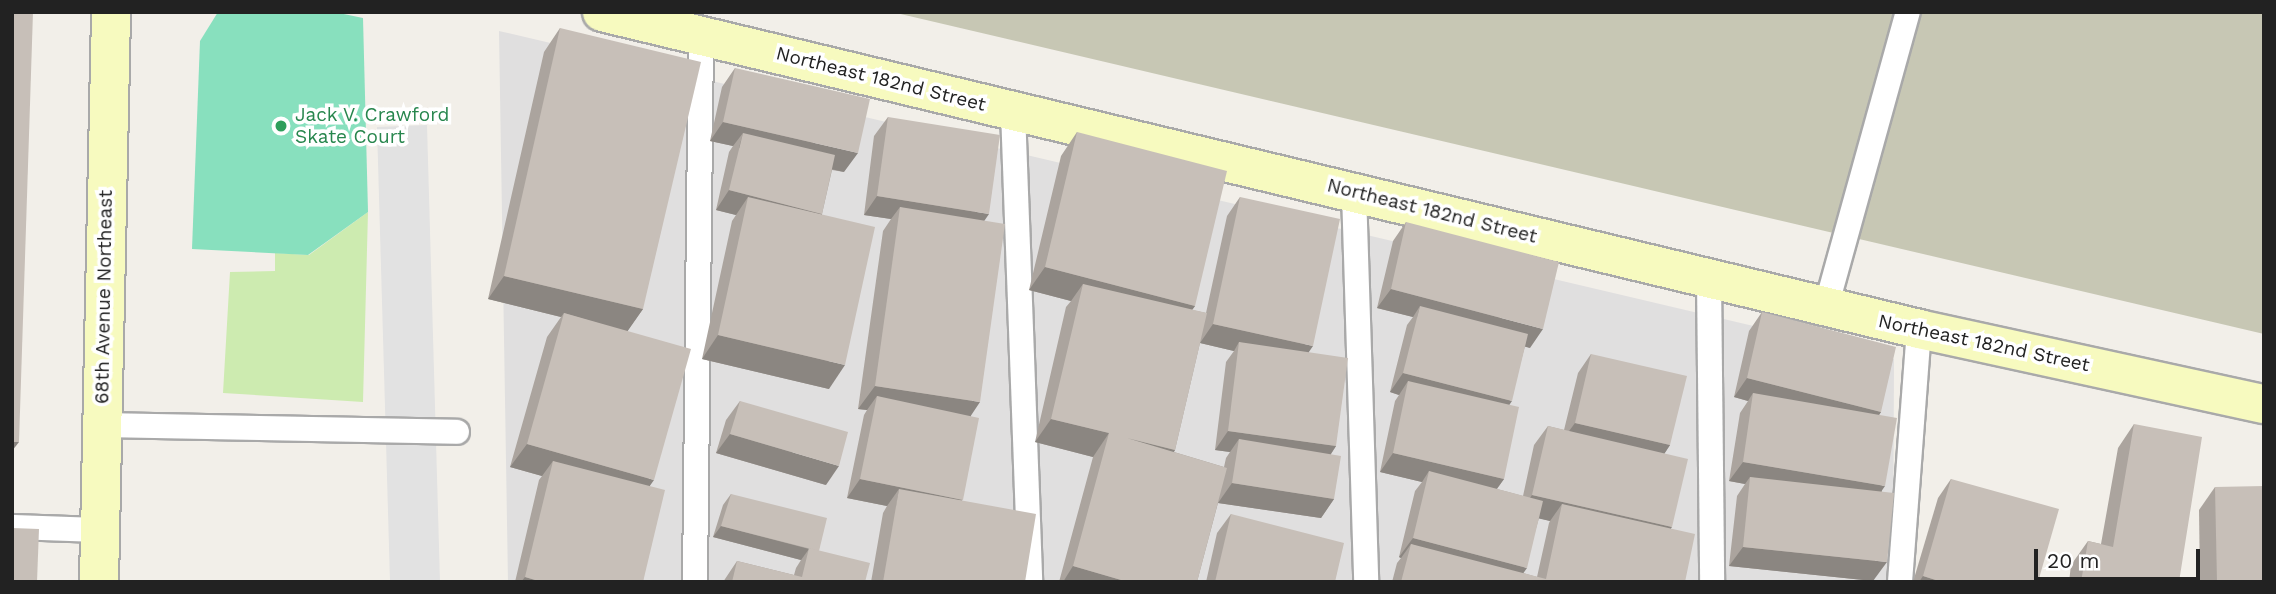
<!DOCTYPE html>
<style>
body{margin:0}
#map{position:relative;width:2276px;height:594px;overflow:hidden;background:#f2efe9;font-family:"Work Sans",sans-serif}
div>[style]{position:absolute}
.residential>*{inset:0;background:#e0dfdf}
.construction>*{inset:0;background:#c7c7b4}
.grass>*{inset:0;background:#cdebb0}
.pitch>*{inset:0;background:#88e0be}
.parking>*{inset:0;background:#e2e2e2}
.roads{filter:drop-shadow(2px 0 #a9a9a9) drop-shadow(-2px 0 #a9a9a9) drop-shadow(0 2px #a9a9a9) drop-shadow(0 -2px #a9a9a9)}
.lane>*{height:24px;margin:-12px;padding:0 12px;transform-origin:12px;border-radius:12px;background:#fff}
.secondary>*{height:38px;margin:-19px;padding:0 19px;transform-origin:19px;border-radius:19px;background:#f7fabf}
.wall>*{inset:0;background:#aba49e}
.shaded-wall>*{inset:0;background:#8b8681}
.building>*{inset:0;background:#c7bfb8}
.dots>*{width:19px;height:19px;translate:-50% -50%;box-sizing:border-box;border:4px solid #fff;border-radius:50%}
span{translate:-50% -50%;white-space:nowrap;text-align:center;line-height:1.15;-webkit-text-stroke:7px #fff;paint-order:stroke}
.street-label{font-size:19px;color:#222}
.leisure-label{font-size:19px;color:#27864d}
.left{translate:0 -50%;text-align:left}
.frame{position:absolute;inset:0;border:14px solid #222;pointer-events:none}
.scale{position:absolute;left:2034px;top:549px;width:166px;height:32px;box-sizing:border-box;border:4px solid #222;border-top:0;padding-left:9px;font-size:21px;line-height:24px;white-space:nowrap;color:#222;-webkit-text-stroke:5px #fff;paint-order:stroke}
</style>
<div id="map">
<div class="residential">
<div style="clip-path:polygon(499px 31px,1894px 359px,1893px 582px,508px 582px)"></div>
</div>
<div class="construction">
<div style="clip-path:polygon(892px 12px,2264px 12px,2264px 334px)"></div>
</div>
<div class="grass">
<div style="clip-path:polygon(368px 212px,363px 402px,223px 393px,230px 272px,275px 271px,275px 253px,309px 255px)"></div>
</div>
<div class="pitch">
<div style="clip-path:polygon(218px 12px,334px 12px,363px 18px,368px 212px,308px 255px,192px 249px,200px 41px)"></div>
</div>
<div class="parking">
<div style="clip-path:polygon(427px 125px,440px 582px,390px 582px,377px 127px)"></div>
</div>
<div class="roads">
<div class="lane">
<div style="left:1013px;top:111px;width:471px;rotate:87.9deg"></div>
<div style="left:1354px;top:192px;width:390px;rotate:88.2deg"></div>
<div style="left:1709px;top:278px;width:304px;rotate:89.4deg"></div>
<div style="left:1826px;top:307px;width:306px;rotate:-74.5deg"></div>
<div style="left:101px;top:425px;width:356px;rotate:1.1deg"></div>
<div style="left:12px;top:527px;width:88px;rotate:2deg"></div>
<div style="left:695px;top:582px;width:546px;rotate:-89.37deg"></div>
<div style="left:1900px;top:582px;width:254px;rotate:-85.7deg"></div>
</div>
<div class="secondary">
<div style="left:602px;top:12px;width:1355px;rotate:13.53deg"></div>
<div style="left:1919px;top:329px;width:353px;rotate:12.3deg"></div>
<div style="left:99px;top:582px;width:570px;rotate:-88.79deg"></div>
</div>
</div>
<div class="wall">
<div style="clip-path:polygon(560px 28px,643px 309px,627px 331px,650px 486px,643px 582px,515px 582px,539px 480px,542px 476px,510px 467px,547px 337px,561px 317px,488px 299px,544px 52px)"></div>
<div style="clip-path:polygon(735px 68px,844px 172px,832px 170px,822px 214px,829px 389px,702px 359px,732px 221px,736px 215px,716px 210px,729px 152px,733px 146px,710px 141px,722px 87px)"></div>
<div style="clip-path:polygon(888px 117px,984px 221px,971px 416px,962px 501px,1025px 582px,871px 582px,883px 513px,887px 506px,847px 498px,864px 415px,867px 410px,858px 409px,883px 231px,891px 219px,864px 215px,874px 136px)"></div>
<div style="clip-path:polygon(evenodd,1077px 132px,1195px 306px,1192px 310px,1206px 313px,1227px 216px,1240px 197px,1309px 353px,1336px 446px,1331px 454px,1334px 499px,1321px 518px,1218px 503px,1197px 582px,1059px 582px,1093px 457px,1035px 442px,1066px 307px,1071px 301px,1029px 290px,1061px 156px,1077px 132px,1200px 343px,1234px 351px,1226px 362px,1215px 450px,1230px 452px,1226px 458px,1224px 467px,1174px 452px,1175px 450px,1200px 343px)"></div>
<div style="clip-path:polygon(evenodd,1406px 222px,1530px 348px,1525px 346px,1509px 405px,1504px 479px,1497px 489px,1523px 496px,1534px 445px,1548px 426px,1564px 430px,1578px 373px,1591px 354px,1670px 445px,1664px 454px,1671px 529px,1685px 582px,1392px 582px,1397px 563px,1401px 558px,1399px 557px,1415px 491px,1422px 482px,1380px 472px,1395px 401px,1399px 395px,1390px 392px,1407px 325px,1413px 317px,1377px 308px,1393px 241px,1406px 222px,1539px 518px,1550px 521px,1549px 523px,1537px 577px,1523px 573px,1539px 518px)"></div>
<div style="clip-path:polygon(1762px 312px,1881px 412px,1879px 415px,1882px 491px,1873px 581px,1729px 566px,1737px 496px,1745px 484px,1729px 481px,1740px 413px,1748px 401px,1734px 397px,1749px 331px)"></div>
<div style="clip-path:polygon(740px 401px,826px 485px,716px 453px,726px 420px)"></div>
<div style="clip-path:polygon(2134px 424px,2179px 582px,2069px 582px,2071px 565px,2088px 541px,2101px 544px,2118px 448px)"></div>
<div style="clip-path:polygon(1951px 479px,2038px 582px,1913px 582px,1938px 498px)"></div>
<div style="clip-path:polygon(2215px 487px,2264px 582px,2200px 582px,2199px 510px)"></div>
<div style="clip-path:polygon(731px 494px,819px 551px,865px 582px,723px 582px,737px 561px,794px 575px,796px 568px,801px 560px,713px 537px,723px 505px)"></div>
<div style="clip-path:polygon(1231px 514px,1335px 582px,1206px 582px,1217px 533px)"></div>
</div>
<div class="shaded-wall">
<div style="clip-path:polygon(723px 122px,858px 153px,844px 172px,739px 148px,743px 133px,733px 146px,710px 141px)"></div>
<div style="clip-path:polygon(729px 190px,822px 214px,809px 233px,748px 197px,736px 215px,716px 210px)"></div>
<div style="clip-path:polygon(877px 196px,989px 214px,976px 233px,900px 207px,891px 219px,864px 215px)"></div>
<div style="clip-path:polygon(1045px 267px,1195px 306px,1178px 329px,1083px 284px,1071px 301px,1029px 290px)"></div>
<div style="clip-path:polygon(504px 276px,643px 309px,627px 332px,564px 313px,561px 317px,488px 299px)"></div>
<div style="clip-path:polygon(1391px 289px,1543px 329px,1530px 348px,1417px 318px,1420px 306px,1413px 317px,1377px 308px)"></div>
<div style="clip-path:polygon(1213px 324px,1313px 346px,1300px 365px,1239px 342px,1234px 351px,1200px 343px)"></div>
<div style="clip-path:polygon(718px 335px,845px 365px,829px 389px,702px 359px)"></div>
<div style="clip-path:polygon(1403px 373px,1512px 401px,1499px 420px,1408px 381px,1399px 395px,1390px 392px)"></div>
<div style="clip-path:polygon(1747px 378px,1881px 412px,1868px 431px,1753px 393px,1748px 401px,1734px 397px)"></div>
<div style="clip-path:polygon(875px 386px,980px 402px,964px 426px,877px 396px,867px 410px,858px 409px)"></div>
<div style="clip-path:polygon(1051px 419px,1109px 433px,1093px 457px,1035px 442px)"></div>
<div style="clip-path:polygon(1575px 423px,1670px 445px,1657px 465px,1561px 442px)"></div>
<div style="clip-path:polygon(1228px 431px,1336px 446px,1323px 466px,1239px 439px,1230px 452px,1215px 450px)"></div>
<div style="clip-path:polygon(730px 434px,839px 466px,826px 485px,716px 453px)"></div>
<div style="clip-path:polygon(1127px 438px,1175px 450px,1159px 473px)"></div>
<div style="clip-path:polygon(12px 442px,19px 442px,12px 451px)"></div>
<div style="clip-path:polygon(527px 444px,654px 480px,637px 504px,553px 461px,542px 476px,510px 467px)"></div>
<div style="clip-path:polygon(1393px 453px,1504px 479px,1490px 498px,1429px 471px,1422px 482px,1380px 472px)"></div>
<div style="clip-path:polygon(1743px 462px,1885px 486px,1872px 505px,1750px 477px,1745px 484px,1729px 481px)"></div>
<div style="clip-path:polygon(860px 479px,963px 500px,896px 508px,899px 489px,887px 506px,847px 498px)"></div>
<div style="clip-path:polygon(1232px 483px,1334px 499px,1321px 518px,1218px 503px)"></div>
<div style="clip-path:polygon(1532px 495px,1672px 527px,1659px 546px,1562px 504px,1550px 521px,1519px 514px)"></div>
<div style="clip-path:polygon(721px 526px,809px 549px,801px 560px,713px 537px)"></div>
<div style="clip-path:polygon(1413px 538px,1527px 568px,1517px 582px,1411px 544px,1401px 558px,1399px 557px)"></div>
<div style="clip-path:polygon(1743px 547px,1887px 562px,1873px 581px,1729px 566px)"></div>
<div style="clip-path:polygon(1073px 566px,1128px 582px,1063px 582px)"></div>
<div style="clip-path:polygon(1923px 576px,1942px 582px,1919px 582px)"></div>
<div style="clip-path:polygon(525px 577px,542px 582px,521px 582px)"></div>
</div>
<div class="building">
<div style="clip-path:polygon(12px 12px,33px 12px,19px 442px,12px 442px)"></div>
<div style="clip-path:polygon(560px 28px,701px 62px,643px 309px,504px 276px)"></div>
<div style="clip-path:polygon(735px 68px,870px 99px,858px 153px,723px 122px)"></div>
<div style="clip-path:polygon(888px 117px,1000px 135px,989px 214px,877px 196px)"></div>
<div style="clip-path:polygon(1077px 132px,1227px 171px,1195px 306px,1045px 267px)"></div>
<div style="clip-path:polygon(743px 133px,835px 155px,822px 214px,729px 190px)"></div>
<div style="clip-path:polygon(748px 197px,875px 227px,845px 365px,718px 335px)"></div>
<div style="clip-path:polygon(1240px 197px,1340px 219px,1313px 346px,1213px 324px)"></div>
<div style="clip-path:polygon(900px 207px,1005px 224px,980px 402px,875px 386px)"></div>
<div style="clip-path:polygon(1406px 222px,1559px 262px,1543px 329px,1391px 289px)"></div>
<div style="clip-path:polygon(1083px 284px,1207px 313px,1175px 450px,1127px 438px,1227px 468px,1197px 582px,1128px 582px,1073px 566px,1109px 433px,1051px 419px)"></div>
<div style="clip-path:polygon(1420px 306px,1528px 334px,1512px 401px,1403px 373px)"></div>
<div style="clip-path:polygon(1762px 312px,1896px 347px,1881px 412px,1747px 378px)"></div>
<div style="clip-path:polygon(564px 313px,691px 349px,654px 480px,527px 444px)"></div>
<div style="clip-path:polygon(1239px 342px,1348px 358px,1336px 446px,1228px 431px)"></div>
<div style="clip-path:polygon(1591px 354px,1687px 376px,1670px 445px,1575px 423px)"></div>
<div style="clip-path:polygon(1408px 381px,1519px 407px,1504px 479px,1393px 453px)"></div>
<div style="clip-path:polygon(1753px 393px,1897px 418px,1885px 486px,1743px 462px)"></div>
<div style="clip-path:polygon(877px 396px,979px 418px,963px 500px,860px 479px)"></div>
<div style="clip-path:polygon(740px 401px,848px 432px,839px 466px,730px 434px)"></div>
<div style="clip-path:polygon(2134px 424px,2202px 437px,2179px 582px,2081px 582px,2088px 541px,2113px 547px)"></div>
<div style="clip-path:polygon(1548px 426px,1688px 459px,1672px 527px,1532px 495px)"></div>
<div style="clip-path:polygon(1239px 439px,1341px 456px,1334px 499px,1232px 483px)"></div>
<div style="clip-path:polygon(553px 461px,665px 490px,643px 582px,542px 582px,525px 577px)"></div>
<div style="clip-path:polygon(1429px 471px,1543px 501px,1527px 568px,1413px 538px)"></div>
<div style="clip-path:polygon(1750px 477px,1894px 493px,1887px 562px,1743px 547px)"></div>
<div style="clip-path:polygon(1951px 479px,2059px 509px,2038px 582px,1942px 582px,1923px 576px)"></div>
<div style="clip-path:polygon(2264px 486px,2264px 582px,2217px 582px,2215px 487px)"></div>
<div style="clip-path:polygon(899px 489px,1036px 514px,1025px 582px,883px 582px)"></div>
<div style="clip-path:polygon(731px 494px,827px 518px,819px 551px,721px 526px)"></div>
<div style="clip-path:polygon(1562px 504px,1695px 534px,1685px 582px,1401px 582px,1411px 544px,1546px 579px)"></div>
<div style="clip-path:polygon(1231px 514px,1344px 543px,1335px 582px,1215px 582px)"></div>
<div style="clip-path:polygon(12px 528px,39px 529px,37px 582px,12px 582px)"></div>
<div style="clip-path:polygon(809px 548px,870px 563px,865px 582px,732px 582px,737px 561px,802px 577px)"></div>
</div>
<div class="dots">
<div style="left:281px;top:126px;background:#2e9e5b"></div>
</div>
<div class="street-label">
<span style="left:881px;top:79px;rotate:14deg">Northeast 182nd Street</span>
<span style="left:1432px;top:211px;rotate:14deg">Northeast 182nd Street</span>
<span style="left:104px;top:297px;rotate:-89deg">68th Avenue Northeast</span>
<span style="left:1984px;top:343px;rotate:12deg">Northeast 182nd Street</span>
</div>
<div class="leisure-label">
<span class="left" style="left:295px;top:126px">Jack V. Crawford<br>Skate Court</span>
</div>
<div class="frame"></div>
<div class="scale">20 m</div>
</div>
